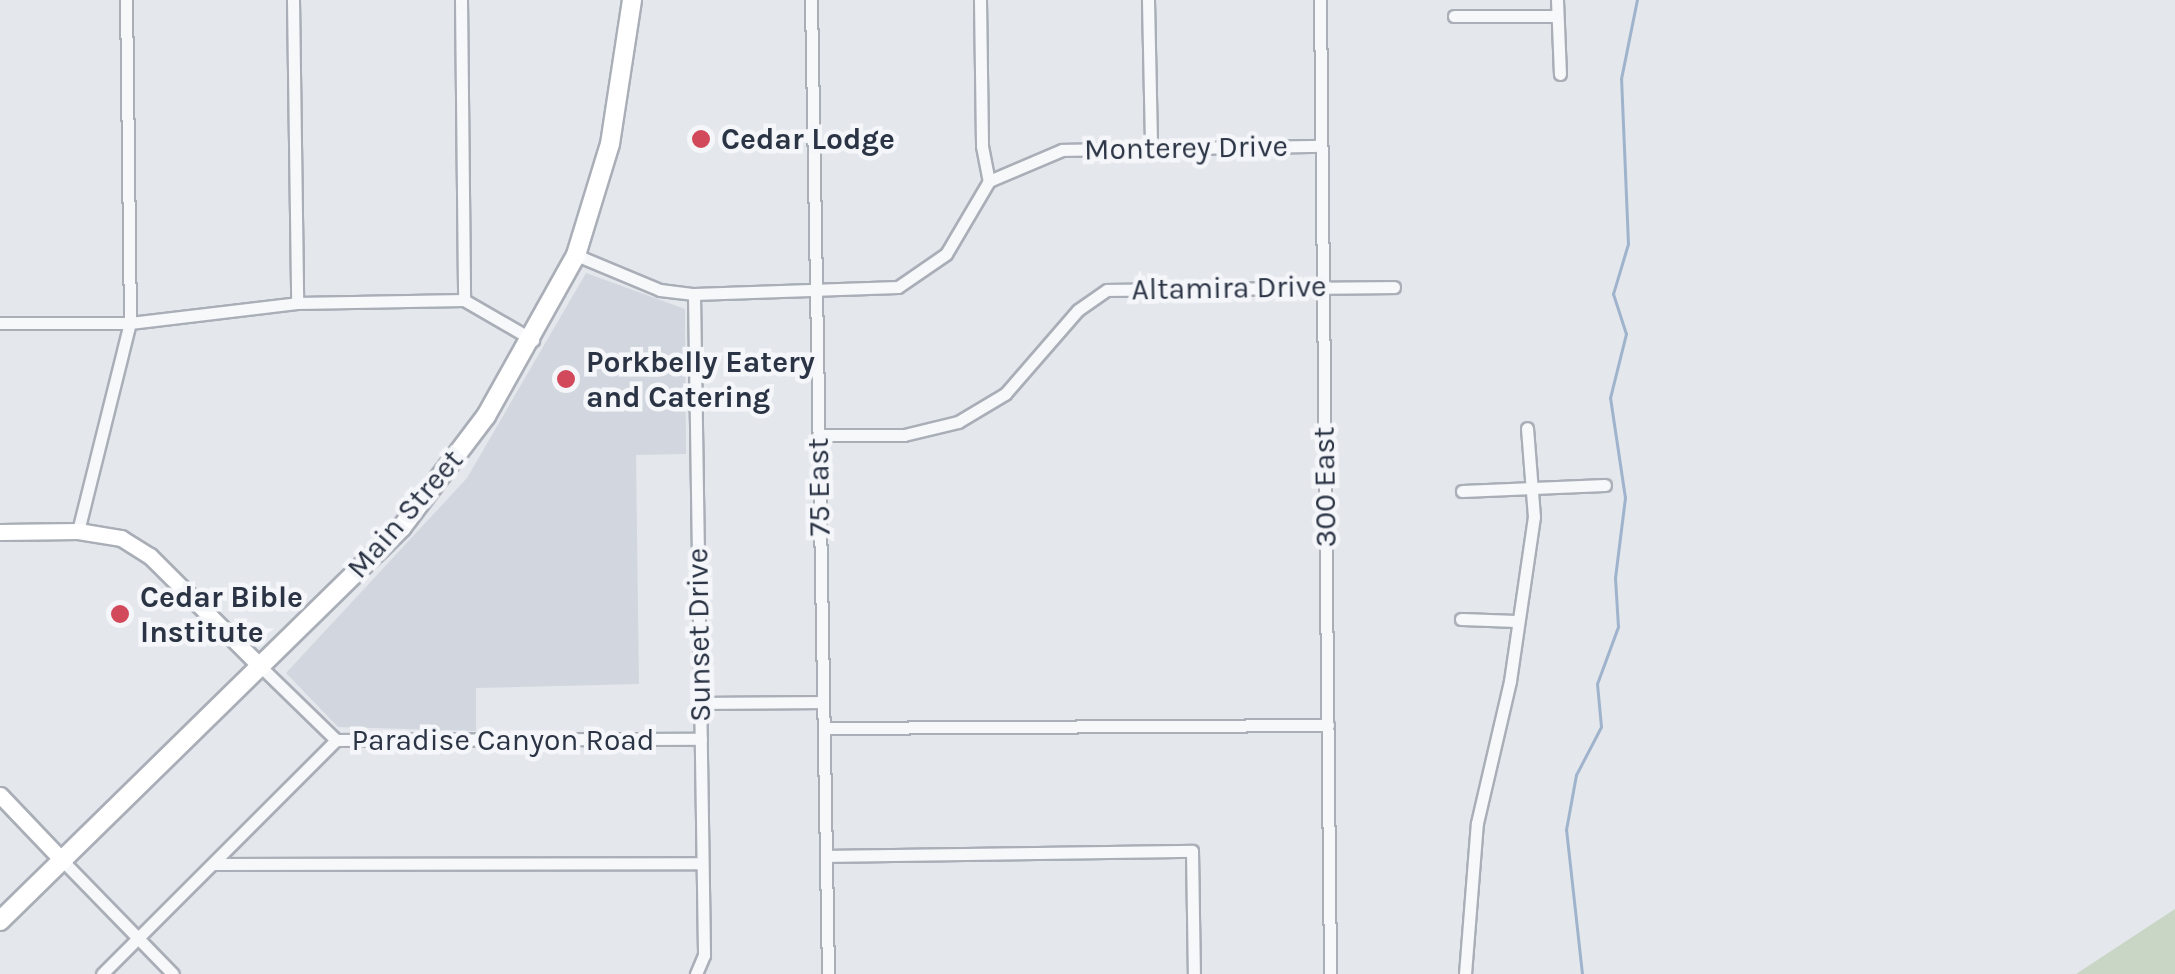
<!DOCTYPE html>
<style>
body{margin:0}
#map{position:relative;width:2175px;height:974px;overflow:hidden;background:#e4e7ec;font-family:Karla,sans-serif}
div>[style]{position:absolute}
.built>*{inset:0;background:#d2d6de}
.green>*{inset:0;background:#c9d6c5}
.stream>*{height:2.5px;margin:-1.25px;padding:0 1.25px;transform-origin:1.25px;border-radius:1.25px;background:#9fb4cc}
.roads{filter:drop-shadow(2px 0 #a9aeb7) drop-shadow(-2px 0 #a9aeb7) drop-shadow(0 2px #a9aeb7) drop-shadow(0 -2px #a9aeb7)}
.street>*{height:11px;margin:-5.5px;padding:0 5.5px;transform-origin:5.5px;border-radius:5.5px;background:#f7f8fa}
.secondary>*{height:15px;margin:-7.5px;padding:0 7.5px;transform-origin:7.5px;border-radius:7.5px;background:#fff}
.primary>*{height:18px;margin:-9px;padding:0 9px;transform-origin:9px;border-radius:9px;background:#fff}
.dots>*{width:28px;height:28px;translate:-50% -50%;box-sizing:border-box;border:5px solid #f4f6f9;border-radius:50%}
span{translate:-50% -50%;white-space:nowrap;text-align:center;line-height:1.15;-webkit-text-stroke:9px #f4f6f9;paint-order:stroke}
.poi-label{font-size:30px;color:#2b3445;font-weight:700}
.left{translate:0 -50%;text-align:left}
.street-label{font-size:30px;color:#2b3445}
</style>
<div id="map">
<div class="built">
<div style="clip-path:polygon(586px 273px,685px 309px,686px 454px,636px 455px,639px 684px,476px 688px,476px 731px,338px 727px,286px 673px,467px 478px)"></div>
</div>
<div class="green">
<div style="clip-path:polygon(2175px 909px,2175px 974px,2076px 974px)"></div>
</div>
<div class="stream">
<div style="left:1582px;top:974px;width:145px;rotate:-96.3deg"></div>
<div style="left:1566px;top:830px;width:56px;rotate:-79.7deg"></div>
<div style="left:1576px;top:775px;width:54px;rotate:-62.5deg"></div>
<div style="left:1601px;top:727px;width:43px;rotate:-95.3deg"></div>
<div style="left:1597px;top:684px;width:61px;rotate:-69.8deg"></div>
<div style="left:1618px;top:627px;width:49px;rotate:-93.5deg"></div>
<div style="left:1615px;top:578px;width:81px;rotate:-82.9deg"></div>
<div style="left:1625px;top:498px;width:101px;rotate:-98.5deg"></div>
<div style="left:1610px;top:398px;width:66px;rotate:-76deg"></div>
<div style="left:1626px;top:334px;width:42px;rotate:-108deg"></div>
<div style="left:1613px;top:294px;width:52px;rotate:-73.3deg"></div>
<div style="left:1628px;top:244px;width:165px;rotate:-92.4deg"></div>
<div style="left:1621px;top:79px;width:81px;rotate:-78.6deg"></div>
</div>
<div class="roads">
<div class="street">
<div style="left:293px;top:0;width:303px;rotate:89.2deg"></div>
<div style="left:461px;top:0;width:300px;rotate:89.4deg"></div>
<div style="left:811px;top:0;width:974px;rotate:89deg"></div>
<div style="left:980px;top:0;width:146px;rotate:89.2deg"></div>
<div style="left:982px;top:146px;width:36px;rotate:79deg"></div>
<div style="left:1148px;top:0;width:144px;rotate:88.8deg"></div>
<div style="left:1320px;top:0;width:974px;rotate:89.41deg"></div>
<div style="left:1557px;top:0;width:74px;rotate:87.7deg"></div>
<div style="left:1454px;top:16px;width:103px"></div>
<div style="left:576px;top:255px;width:91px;rotate:22.6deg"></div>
<div style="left:660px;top:290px;width:34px;rotate:7deg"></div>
<div style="left:694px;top:294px;width:204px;rotate:-2deg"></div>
<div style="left:898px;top:287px;width:58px;rotate:-34.5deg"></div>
<div style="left:946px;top:254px;width:85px;rotate:-59.5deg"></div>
<div style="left:989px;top:181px;width:79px;rotate:-23deg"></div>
<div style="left:1062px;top:150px;width:259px;rotate:-0.9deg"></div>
<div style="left:694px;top:294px;width:661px;rotate:89.13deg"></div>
<div style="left:704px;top:955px;width:21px;rotate:113deg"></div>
<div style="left:0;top:323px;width:130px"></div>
<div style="left:130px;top:323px;width:168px;rotate:-6.8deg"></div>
<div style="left:297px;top:303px;width:167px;rotate:-1deg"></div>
<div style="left:464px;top:300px;width:80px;rotate:30.1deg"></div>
<div style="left:818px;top:435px;width:86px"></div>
<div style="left:904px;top:435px;width:56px;rotate:-13.5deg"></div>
<div style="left:958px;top:422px;width:55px;rotate:-30.8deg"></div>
<div style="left:1005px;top:394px;width:111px;rotate:-49deg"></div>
<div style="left:1078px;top:310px;width:35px;rotate:-35deg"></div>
<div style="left:1107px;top:290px;width:287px;rotate:-0.6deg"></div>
<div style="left:1462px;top:491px;width:143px;rotate:-2.4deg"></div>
<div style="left:78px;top:531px;width:214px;rotate:-76deg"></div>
<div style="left:130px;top:323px;width:323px;rotate:-90.7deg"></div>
<div style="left:1461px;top:619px;width:56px;rotate:2deg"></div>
<div style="left:261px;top:667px;width:105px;rotate:44.2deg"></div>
<div style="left:700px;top:703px;width:123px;rotate:-0.5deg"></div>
<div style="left:824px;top:728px;width:504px;rotate:-0.34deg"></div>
<div style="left:827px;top:856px;width:365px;rotate:-0.8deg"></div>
<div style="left:1192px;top:851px;width:123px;rotate:89.1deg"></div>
<div style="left:62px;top:860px;width:159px;rotate:45.8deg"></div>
<div style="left:214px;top:864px;width:488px;rotate:-0.1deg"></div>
<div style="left:102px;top:974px;width:331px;rotate:-45deg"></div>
<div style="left:336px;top:740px;width:365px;rotate:-0.2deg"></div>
<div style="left:1465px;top:974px;width:151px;rotate:-85.5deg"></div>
<div style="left:1477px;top:823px;width:146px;rotate:-76.9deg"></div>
<div style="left:1510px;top:681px;width:166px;rotate:-81.7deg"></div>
<div style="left:1534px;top:517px;width:89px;rotate:-94.5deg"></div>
</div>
<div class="secondary">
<div style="left:0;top:532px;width:78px;rotate:-0.7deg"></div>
<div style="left:78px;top:531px;width:44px;rotate:9.2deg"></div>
<div style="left:121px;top:538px;width:34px;rotate:32deg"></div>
<div style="left:150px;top:556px;width:157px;rotate:45deg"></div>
<div style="left:0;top:795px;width:90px;rotate:46.4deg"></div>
</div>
<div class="primary">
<div style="left:0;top:921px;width:563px;rotate:-44.42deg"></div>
<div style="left:402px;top:527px;width:139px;rotate:-52.9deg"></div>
<div style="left:486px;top:416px;width:184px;rotate:-60.8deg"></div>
<div style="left:576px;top:255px;width:116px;rotate:-73deg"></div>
<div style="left:610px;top:144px;width:146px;rotate:-81.3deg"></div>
</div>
</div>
<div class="dots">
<div style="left:701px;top:139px;background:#d1495b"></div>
<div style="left:566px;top:379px;background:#d1495b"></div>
<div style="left:120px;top:614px;background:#d1495b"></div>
</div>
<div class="poi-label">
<span class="left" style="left:721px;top:139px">Cedar Lodge</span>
<span class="left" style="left:586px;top:379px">Porkbelly Eatery<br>and Catering</span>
<span class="left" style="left:140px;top:614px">Cedar Bible<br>Institute</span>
</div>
<div class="street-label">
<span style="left:1186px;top:148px;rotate:-1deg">Monterey Drive</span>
<span style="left:1229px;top:288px;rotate:-1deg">Altamira Drive</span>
<span style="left:819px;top:487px;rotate:-91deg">75 East</span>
<span style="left:1325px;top:487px;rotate:-91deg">300 East</span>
<span style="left:405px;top:514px;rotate:-49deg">Main Street</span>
<span style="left:699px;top:635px;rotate:-91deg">Sunset Drive</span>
<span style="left:503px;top:740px">Paradise Canyon Road</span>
</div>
</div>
